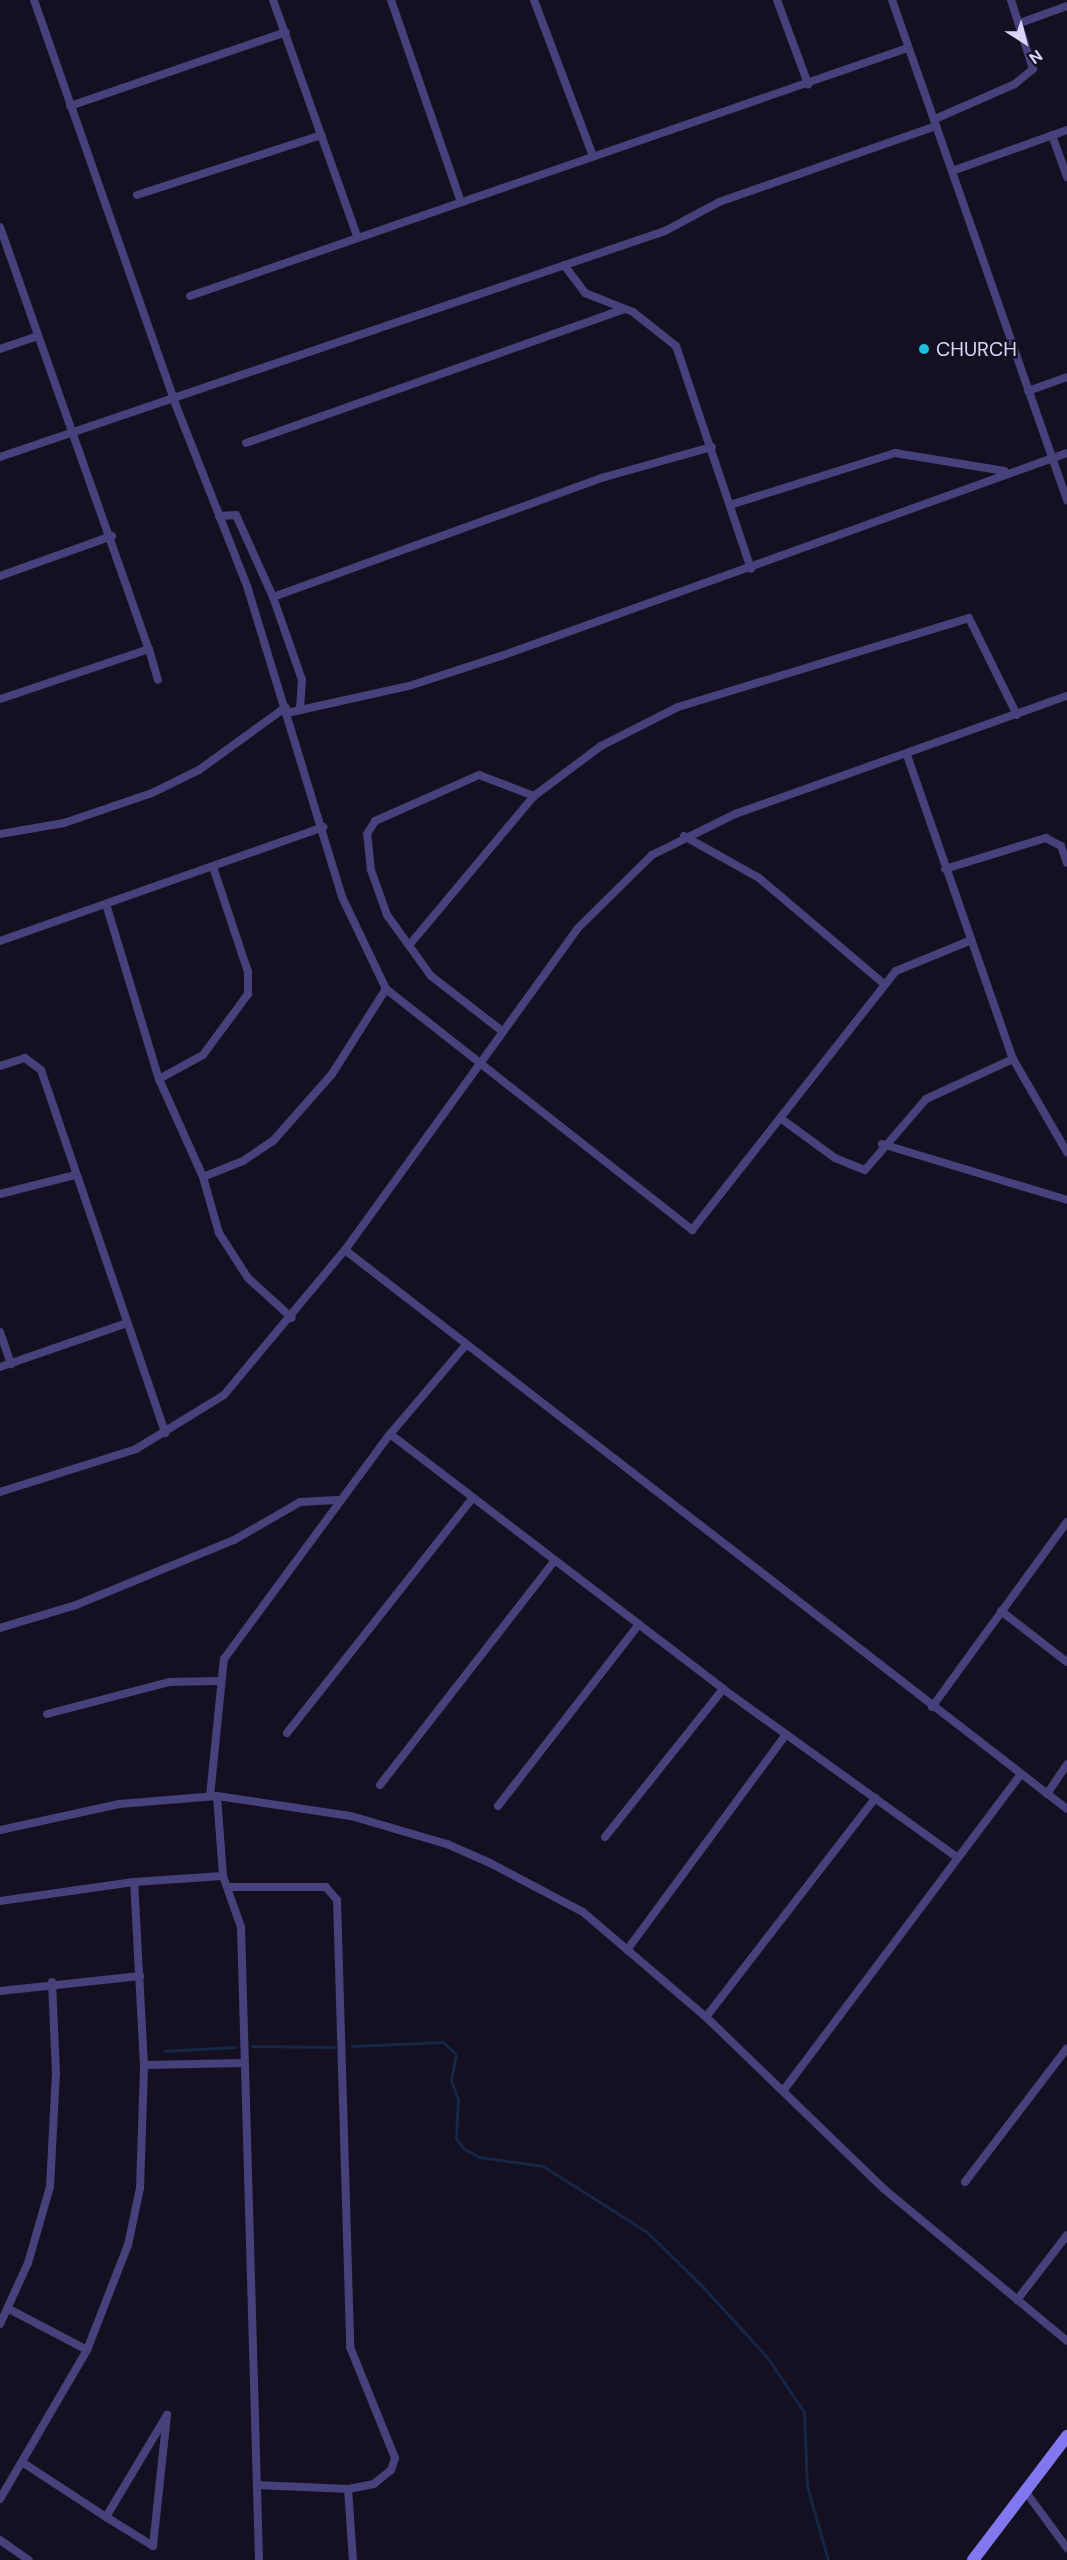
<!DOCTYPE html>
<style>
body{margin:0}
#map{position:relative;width:1067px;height:2560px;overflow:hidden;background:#141021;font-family:"DM Sans",sans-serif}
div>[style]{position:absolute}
.stream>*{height:3px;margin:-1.5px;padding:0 1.5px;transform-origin:1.5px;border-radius:1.5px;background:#162646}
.street>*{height:8px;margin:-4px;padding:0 4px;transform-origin:4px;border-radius:4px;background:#46417a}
.secondary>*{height:12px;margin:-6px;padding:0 6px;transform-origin:6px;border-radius:6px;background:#8178ef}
.dots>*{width:16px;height:16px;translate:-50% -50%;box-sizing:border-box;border:3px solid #141021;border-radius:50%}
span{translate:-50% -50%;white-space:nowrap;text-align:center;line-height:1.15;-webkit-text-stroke:5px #141021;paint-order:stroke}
.poi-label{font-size:20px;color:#dbd5fa}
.left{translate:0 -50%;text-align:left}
.north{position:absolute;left:995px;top:12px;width:60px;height:60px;-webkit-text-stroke:4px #141021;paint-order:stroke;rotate:144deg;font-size:16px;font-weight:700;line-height:24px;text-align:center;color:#dbd5fa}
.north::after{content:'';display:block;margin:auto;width:21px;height:27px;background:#dbd5fa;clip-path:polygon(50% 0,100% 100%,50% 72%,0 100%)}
</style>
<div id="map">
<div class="stream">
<div style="left:252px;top:2046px;width:82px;rotate:0.7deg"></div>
<div style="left:352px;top:2046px;width:91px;rotate:-2.5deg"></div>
<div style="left:443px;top:2042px;width:18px;rotate:43deg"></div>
<div style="left:456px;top:2054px;width:26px;rotate:101deg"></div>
<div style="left:451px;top:2080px;width:20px;rotate:70deg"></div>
<div style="left:458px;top:2099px;width:39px;rotate:93deg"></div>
<div style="left:456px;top:2138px;width:12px;rotate:55deg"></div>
<div style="left:463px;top:2148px;width:18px;rotate:29deg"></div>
<div style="left:479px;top:2157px;width:65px;rotate:8deg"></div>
<div style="left:543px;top:2166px;width:123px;rotate:32.4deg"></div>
<div style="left:647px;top:2232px;width:78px;rotate:44.5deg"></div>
<div style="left:703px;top:2287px;width:95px;rotate:47.6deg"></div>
<div style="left:767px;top:2357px;width:66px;rotate:56.1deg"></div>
<div style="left:804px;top:2412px;width:74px;rotate:87.7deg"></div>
<div style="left:807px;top:2486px;width:77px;rotate:74.2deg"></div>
<div style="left:164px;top:2051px;width:71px;rotate:-3.2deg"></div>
</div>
<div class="street">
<div style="left:34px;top:0;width:422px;rotate:70.7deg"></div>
<div style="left:173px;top:398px;width:202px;rotate:68.5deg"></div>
<div style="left:247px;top:586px;width:325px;rotate:73deg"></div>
<div style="left:342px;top:897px;width:102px;rotate:64.4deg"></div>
<div style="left:386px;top:989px;width:390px;rotate:38.2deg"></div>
<div style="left:692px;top:1230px;width:330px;rotate:-51.8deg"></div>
<div style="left:896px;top:971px;width:79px;rotate:-22.3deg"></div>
<div style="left:273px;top:0;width:251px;rotate:70.4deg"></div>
<div style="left:391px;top:0;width:214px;rotate:70.9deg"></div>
<div style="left:534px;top:0;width:167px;rotate:69.3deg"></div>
<div style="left:777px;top:0;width:90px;rotate:69.7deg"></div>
<div style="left:892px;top:0;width:530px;rotate:70.71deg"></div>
<div style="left:1020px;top:23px;width:50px;rotate:-19.9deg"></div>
<div style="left:70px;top:106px;width:228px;rotate:-18.9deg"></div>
<div style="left:935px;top:119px;width:87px;rotate:-23.6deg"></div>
<div style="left:1015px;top:84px;width:23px;rotate:-40deg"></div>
<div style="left:1033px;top:69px;width:72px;rotate:-107.7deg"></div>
<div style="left:1052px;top:135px;width:45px;rotate:70.3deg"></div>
<div style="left:952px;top:171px;width:122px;rotate:-19.6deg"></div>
<div style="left:137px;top:195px;width:194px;rotate:-18deg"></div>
<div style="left:0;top:227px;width:448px;rotate:70.6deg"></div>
<div style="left:149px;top:649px;width:157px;rotate:161.4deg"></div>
<div style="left:564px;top:265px;width:35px;rotate:53deg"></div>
<div style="left:585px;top:293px;width:52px;rotate:21.6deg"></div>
<div style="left:633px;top:312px;width:55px;rotate:38.3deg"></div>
<div style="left:676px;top:346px;width:235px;rotate:71.4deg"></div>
<div style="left:190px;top:296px;width:760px;rotate:-19.06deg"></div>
<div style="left:0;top:349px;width:40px;rotate:-18.9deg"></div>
<div style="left:1028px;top:391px;width:41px;rotate:-19.7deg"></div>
<div style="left:246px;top:443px;width:401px;rotate:-19.5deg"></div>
<div style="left:0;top:457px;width:702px;rotate:-18.77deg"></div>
<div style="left:665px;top:231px;width:61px;rotate:-28.2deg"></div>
<div style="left:719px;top:202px;width:230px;rotate:-19.3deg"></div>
<div style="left:730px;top:505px;width:173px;rotate:-17.5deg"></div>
<div style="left:895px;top:453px;width:111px;rotate:9.3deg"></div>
<div style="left:219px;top:516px;width:17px;rotate:-3deg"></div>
<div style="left:236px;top:515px;width:90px;rotate:65.7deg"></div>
<div style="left:273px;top:597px;width:88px;rotate:70.7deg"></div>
<div style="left:302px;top:680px;width:29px;rotate:94deg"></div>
<div style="left:0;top:576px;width:119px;rotate:-19.7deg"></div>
<div style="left:273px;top:597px;width:353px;rotate:-19.9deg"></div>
<div style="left:605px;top:477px;width:111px;rotate:-15.7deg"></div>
<div style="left:149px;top:649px;width:32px;rotate:74deg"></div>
<div style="left:287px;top:713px;width:125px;rotate:-12.5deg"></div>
<div style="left:409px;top:686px;width:97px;rotate:-18.1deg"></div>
<div style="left:501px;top:656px;width:601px;rotate:-19.73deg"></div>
<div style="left:907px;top:755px;width:322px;rotate:70.8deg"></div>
<div style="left:1013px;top:1059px;width:108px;rotate:59.9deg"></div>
<div style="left:0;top:834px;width:65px;rotate:-9.8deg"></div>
<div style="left:64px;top:823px;width:93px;rotate:-18.8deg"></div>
<div style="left:152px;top:793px;width:52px;rotate:-26.1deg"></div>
<div style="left:199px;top:770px;width:107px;rotate:-35.9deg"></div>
<div style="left:684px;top:836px;width:86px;rotate:29.2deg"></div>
<div style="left:759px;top:878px;width:164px;rotate:40.3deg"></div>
<div style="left:945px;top:869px;width:106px;rotate:-17.1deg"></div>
<div style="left:1046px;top:838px;width:17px;rotate:28deg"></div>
<div style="left:1061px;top:846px;width:18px;rotate:71deg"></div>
<div style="left:106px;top:904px;width:183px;rotate:73.2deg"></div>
<div style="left:159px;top:1079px;width:107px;rotate:65.8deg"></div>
<div style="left:203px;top:1177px;width:58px;rotate:74.1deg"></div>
<div style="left:219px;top:1233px;width:54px;rotate:57.2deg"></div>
<div style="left:248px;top:1278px;width:59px;rotate:42.3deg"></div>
<div style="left:0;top:941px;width:343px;rotate:-19.4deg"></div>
<div style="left:411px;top:943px;width:192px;rotate:-50.1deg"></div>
<div style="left:534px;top:796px;width:84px;rotate:-36.7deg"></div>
<div style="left:601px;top:746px;width:86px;rotate:-26.9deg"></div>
<div style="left:678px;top:707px;width:304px;rotate:-17deg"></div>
<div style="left:969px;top:618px;width:108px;rotate:63.7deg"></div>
<div style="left:502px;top:1031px;width:90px;rotate:-142.2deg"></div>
<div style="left:431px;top:976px;width:75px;rotate:-125.8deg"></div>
<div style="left:387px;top:915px;width:48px;rotate:-109.6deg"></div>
<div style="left:371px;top:870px;width:36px;rotate:-96deg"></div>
<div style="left:367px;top:834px;width:15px;rotate:-58deg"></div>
<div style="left:375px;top:821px;width:114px;rotate:-23.9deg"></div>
<div style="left:479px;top:775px;width:59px;rotate:20.9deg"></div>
<div style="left:0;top:1066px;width:26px;rotate:-18deg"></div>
<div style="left:25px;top:1058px;width:20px;rotate:37deg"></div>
<div style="left:41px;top:1070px;width:384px;rotate:71.1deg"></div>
<div style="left:159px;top:1079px;width:50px;rotate:-28.6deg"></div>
<div style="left:203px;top:1055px;width:76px;rotate:-53.6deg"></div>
<div style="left:248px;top:994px;width:22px;rotate:-90deg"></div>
<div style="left:248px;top:972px;width:111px;rotate:-108.4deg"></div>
<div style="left:783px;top:1120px;width:64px;rotate:36.2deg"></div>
<div style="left:835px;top:1158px;width:32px;rotate:22deg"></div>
<div style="left:865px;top:1170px;width:94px;rotate:-49.3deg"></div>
<div style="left:926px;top:1099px;width:96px;rotate:-24.7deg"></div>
<div style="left:882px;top:1144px;width:193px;rotate:16.8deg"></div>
<div style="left:203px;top:1177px;width:43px;rotate:-21.8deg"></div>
<div style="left:243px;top:1161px;width:36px;rotate:-34deg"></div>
<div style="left:273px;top:1141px;width:89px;rotate:-48.6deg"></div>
<div style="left:332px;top:1074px;width:101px;rotate:-57.6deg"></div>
<div style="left:0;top:1194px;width:77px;rotate:-14.2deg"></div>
<div style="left:345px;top:1250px;width:913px;rotate:37.75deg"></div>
<div style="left:0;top:1332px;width:34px;rotate:71deg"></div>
<div style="left:465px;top:1346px;width:116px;rotate:130.4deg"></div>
<div style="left:390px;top:1434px;width:419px;rotate:37.4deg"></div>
<div style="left:723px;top:1689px;width:286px;rotate:35.7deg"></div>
<div style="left:0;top:1367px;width:131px;rotate:-19.1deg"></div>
<div style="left:0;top:1492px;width:143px;rotate:-17.5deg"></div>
<div style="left:136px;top:1449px;width:103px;rotate:-31.5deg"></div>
<div style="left:224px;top:1395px;width:189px;rotate:-50.2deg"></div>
<div style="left:345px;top:1250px;width:396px;rotate:-54.1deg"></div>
<div style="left:577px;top:929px;width:105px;rotate:-44.6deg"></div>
<div style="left:652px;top:855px;width:93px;rotate:-26.3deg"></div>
<div style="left:735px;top:814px;width:352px;rotate:-19.6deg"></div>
<div style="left:1001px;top:1611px;width:83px;rotate:37.7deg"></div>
<div style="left:0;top:1628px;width:79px;rotate:-16.8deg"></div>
<div style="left:76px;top:1605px;width:171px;rotate:-22.4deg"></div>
<div style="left:234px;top:1540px;width:76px;rotate:-29.9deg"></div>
<div style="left:300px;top:1502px;width:37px;rotate:-3deg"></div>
<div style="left:932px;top:1707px;width:229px;rotate:-53.9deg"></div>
<div style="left:47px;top:1714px;width:126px;rotate:-14.7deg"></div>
<div style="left:169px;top:1682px;width:49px;rotate:-1.2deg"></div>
<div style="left:287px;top:1733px;width:298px;rotate:-51.7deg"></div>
<div style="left:380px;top:1785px;width:285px;rotate:-52.1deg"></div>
<div style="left:1047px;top:1794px;width:36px;rotate:-56deg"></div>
<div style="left:210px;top:1796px;width:138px;rotate:-84.2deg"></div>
<div style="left:224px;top:1659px;width:280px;rotate:-53.6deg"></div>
<div style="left:217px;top:1796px;width:80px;rotate:85.7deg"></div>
<div style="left:223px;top:1876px;width:54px;rotate:70.6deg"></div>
<div style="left:241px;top:1927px;width:633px;rotate:88.37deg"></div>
<div style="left:498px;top:1806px;width:230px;rotate:-52.2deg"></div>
<div style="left:0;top:1830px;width:122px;rotate:-12.3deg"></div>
<div style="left:119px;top:1804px;width:98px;rotate:-4.7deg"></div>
<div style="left:217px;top:1796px;width:135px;rotate:8.5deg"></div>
<div style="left:351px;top:1816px;width:100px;rotate:16.3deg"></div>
<div style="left:447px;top:1844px;width:47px;rotate:23.8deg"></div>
<div style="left:490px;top:1863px;width:105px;rotate:27.8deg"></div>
<div style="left:583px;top:1912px;width:162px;rotate:40.5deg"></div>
<div style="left:706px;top:2017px;width:248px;rotate:44deg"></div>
<div style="left:884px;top:2189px;width:238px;rotate:39.7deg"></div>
<div style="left:605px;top:1837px;width:189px;rotate:-51.4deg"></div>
<div style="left:229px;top:1887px;width:97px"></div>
<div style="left:326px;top:1887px;width:17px;rotate:50deg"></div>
<div style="left:337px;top:1900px;width:447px;rotate:88.3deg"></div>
<div style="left:350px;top:2347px;width:120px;rotate:67.9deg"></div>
<div style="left:395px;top:2458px;width:13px;rotate:108deg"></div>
<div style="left:391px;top:2470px;width:22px;rotate:141deg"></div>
<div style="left:374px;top:2484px;width:26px;rotate:169deg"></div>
<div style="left:348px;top:2489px;width:91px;rotate:-177.5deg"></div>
<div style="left:0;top:1901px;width:135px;rotate:-8.1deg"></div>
<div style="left:134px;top:1882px;width:89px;rotate:-3.9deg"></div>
<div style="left:627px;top:1950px;width:268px;rotate:-53.6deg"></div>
<div style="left:0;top:1991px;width:141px;rotate:-6.1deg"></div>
<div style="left:706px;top:2017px;width:277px;rotate:-52.3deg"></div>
<div style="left:144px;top:2065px;width:100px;rotate:-1.1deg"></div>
<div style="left:783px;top:2091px;width:395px;rotate:-53.1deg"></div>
<div style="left:965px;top:2182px;width:168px;rotate:-52.7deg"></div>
<div style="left:1017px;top:2300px;width:82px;rotate:-52.4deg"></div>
<div style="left:9px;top:2309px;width:88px;rotate:27.7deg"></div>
<div style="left:0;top:2324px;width:67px;rotate:-65.3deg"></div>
<div style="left:28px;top:2263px;width:79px;rotate:-73.9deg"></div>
<div style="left:50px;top:2187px;width:113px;rotate:-87deg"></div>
<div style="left:56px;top:2074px;width:92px;rotate:-92.5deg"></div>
<div style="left:25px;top:2464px;width:97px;rotate:33.2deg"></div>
<div style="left:106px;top:2517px;width:55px;rotate:31.7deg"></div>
<div style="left:153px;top:2546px;width:132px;rotate:-83.9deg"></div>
<div style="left:167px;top:2415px;width:119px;rotate:120.9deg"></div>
<div style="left:348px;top:2489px;width:71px;rotate:86deg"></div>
<div style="left:1025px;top:2491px;width:71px;rotate:53.6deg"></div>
<div style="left:0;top:2499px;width:173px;rotate:-59.7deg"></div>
<div style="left:87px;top:2350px;width:113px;rotate:-68.7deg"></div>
<div style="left:128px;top:2245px;width:58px;rotate:-78.1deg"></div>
<div style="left:140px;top:2188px;width:123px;rotate:-88.1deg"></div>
<div style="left:144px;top:2065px;width:183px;rotate:-93.1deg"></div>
<div style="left:0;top:2540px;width:35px;rotate:35deg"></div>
</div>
<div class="secondary">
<div style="left:973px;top:2560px;width:156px;rotate:-52.8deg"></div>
</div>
<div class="dots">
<div style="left:924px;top:349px;background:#1bc2e0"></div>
</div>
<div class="poi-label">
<span class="left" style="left:936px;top:349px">CHURCH</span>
</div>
<div class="north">N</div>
</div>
